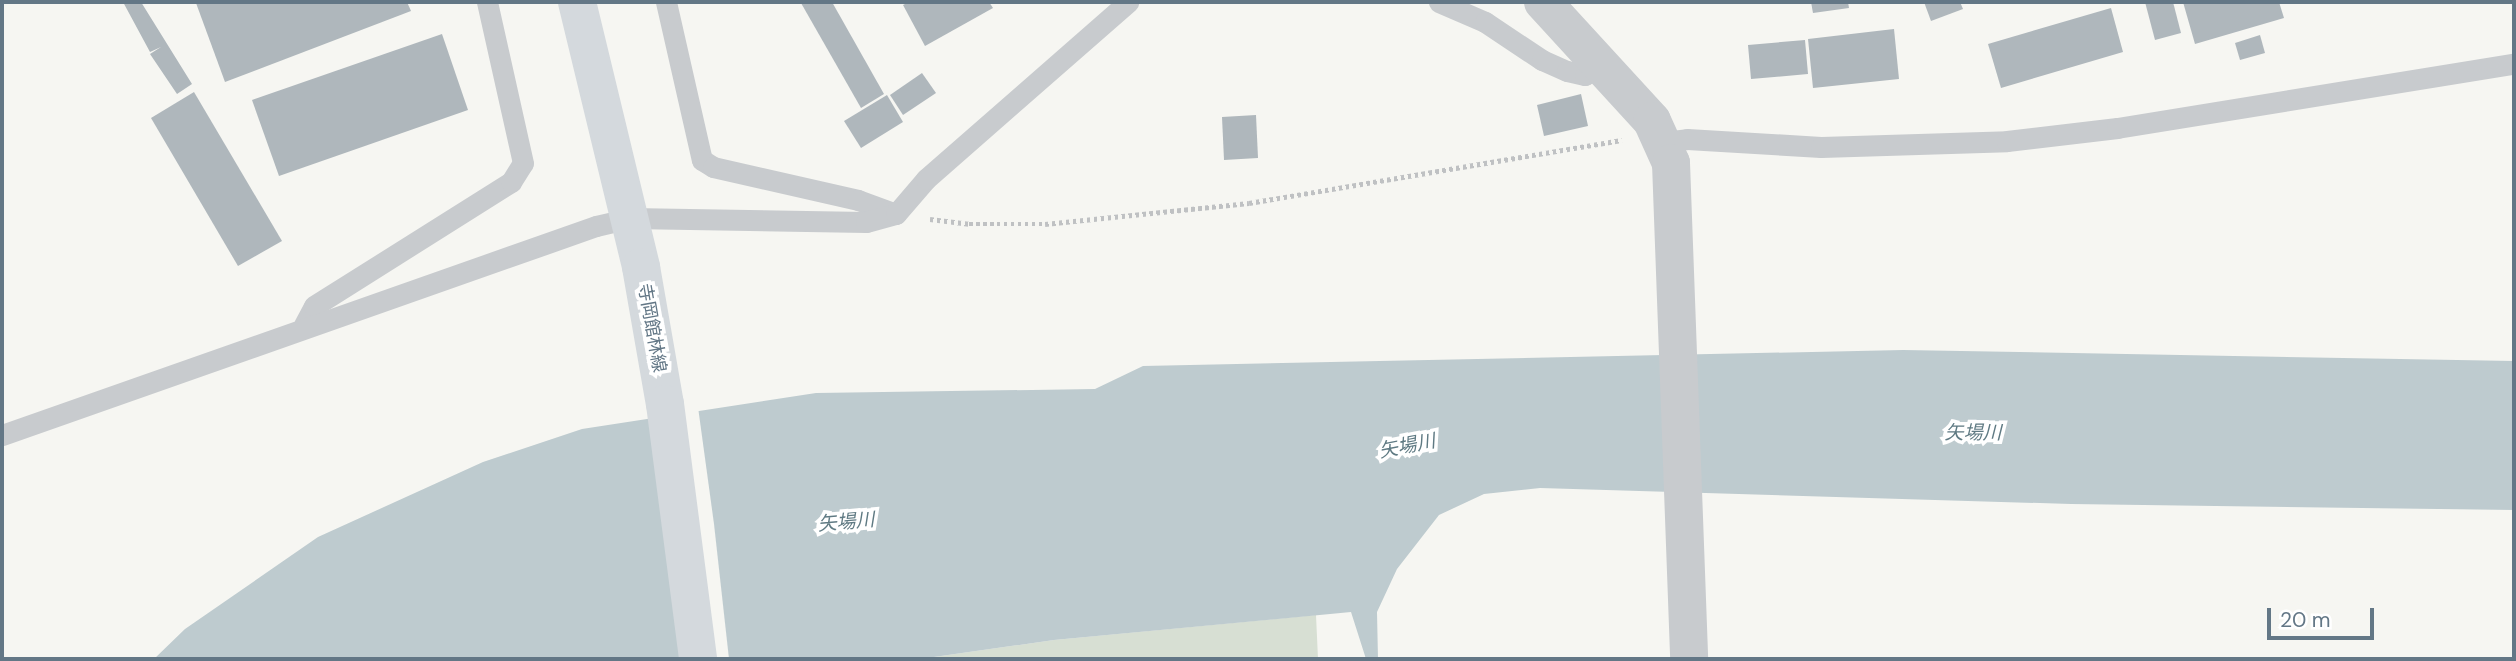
<!DOCTYPE html>
<meta charset="utf-8">
<style>
body{margin:0}
#map{position:relative;width:2516px;height:661px;overflow:hidden;background:#f6f6f2;font-family:"DM Sans","Noto Sans JP",sans-serif}
div>[style]{position:absolute}
.green>*{inset:0;background:#d7dfd3}
.water>*{inset:0;background:#becbcf}
.pier>*{inset:0;background:#f6f6f2}
.building>*{inset:0;background:#afb7bc}
.path>*{height:4.5px;margin-top:-2.25px;transform-origin:0;background:repeating-linear-gradient(90deg,#bfc1c3 0 3.5px,transparent 0 7px)}
.service>*{height:21px;margin:-10.5px;padding:0 10.5px;transform-origin:10.5px;border-radius:10.5px;background:#c8cbce}
.minor>*{height:38px;margin:-19px;padding:0 19px;transform-origin:19px;border-radius:19px;background:#c8cbce}
.secondary>*{height:38px;margin:-19px;padding:0 19px;transform-origin:19px;border-radius:19px;background:#d4d9dd}
span{translate:-50% -50%;white-space:nowrap;text-align:center;line-height:1.15;-webkit-text-stroke:7px #fff;paint-order:stroke}
.street-label{font-size:18px;color:#637786}
.water-label{font-size:19px;color:#5f7a83;font-style:italic}
.frame{position:absolute;inset:0;border:4px solid #637786;pointer-events:none}
.scale{position:absolute;left:2267px;top:608px;width:107px;height:32px;box-sizing:border-box;border:4px solid #637786;border-top:0;padding-left:9px;font-size:21px;line-height:24px;white-space:nowrap;color:#637786;-webkit-text-stroke:5px #fff;paint-order:stroke}
</style>
<div id="map">
<div class="green">
<div style="clip-path:polygon(1316px 615px,1318px 659px,920px 659px,1054px 640px)"></div>
</div>
<div class="water">
<div style="clip-path:polygon(1903px 350px,2514px 361px,2514px 510px,2071px 504px,1540px 488px,1484px 494px,1439px 515px,1397px 569px,1377px 612px,1378px 659px,1366px 659px,1351px 612px,1054px 640px,920px 659px,154px 659px,185px 629px,318px 537px,483px 462px,582px 429px,816px 393px,1095px 389px,1143px 366px)"></div>
</div>
<div class="pier">
<div style="clip-path:polygon(698px 407px,714px 524px,729px 659px,680px 659px,651px 414px)"></div>
</div>
<div class="building">
<div style="clip-path:polygon(123px 2px,141px 2px,192px 84px,177px 94px,150px 54px,161px 47px,150px 52px)"></div>
<div style="clip-path:polygon(407px 2px,411px 11px,225px 82px,196px 3px)"></div>
<div style="clip-path:polygon(832px 2px,884px 94px,861px 108px,801px 3px)"></div>
<div style="clip-path:polygon(909px 2px,989px 2px,993px 8px,925px 46px,903px 5px)"></div>
<div style="clip-path:polygon(1811px 2px,1848px 2px,1849px 8px,1813px 13px)"></div>
<div style="clip-path:polygon(1924px 2px,1960px 2px,1963px 9px,1931px 21px)"></div>
<div style="clip-path:polygon(2145px 2px,2173px 2px,2181px 33px,2155px 40px)"></div>
<div style="clip-path:polygon(2183px 2px,2279px 2px,2284px 18px,2195px 44px)"></div>
<div style="clip-path:polygon(2111px 8px,2123px 52px,2001px 88px,1988px 44px)"></div>
<div style="clip-path:polygon(1894px 29px,1899px 79px,1813px 88px,1808px 39px)"></div>
<div style="clip-path:polygon(442px 34px,468px 110px,279px 176px,252px 100px)"></div>
<div style="clip-path:polygon(2260px 35px,2265px 53px,2240px 60px,2235px 43px)"></div>
<div style="clip-path:polygon(1805px 40px,1808px 74px,1751px 79px,1748px 45px)"></div>
<div style="clip-path:polygon(922px 73px,936px 93px,903px 115px,890px 95px)"></div>
<div style="clip-path:polygon(194px 92px,282px 241px,238px 266px,151px 118px)"></div>
<div style="clip-path:polygon(1581px 94px,1588px 126px,1544px 136px,1537px 105px)"></div>
<div style="clip-path:polygon(887px 95px,903px 122px,861px 148px,844px 121px)"></div>
<div style="clip-path:polygon(1256px 115px,1258px 158px,1224px 160px,1222px 117px)"></div>
</div>
<div class="path">
<div style="left:930px;top:219px;width:39px;rotate:7deg"></div>
<div style="left:969px;top:224px;width:76px"></div>
<div style="left:1045px;top:224px;width:205px;rotate:-5.9deg"></div>
<div style="left:1249px;top:203px;width:378px;rotate:-9.6deg"></div>
</div>
<div class="service">
<div style="left:666px;top:2px;width:162px;rotate:77.2deg"></div>
<div style="left:702px;top:160px;width:13px;rotate:32deg"></div>
<div style="left:713px;top:167px;width:149px;rotate:12.8deg"></div>
<div style="left:858px;top:200px;width:40px;rotate:20.2deg"></div>
<div style="left:1439px;top:2px;width:50px;rotate:23.5deg"></div>
<div style="left:1485px;top:22px;width:69px;rotate:33.7deg"></div>
<div style="left:1542px;top:60px;width:27px;rotate:24deg"></div>
<div style="left:1567px;top:71px;width:18px;rotate:13deg"></div>
<div style="left:1585px;top:75px;width:22px;rotate:-30deg"></div>
<div style="left:1664px;top:142px;width:23px;rotate:-7deg"></div>
<div style="left:1687px;top:139px;width:134px;rotate:3.4deg"></div>
<div style="left:1821px;top:147px;width:186px;rotate:-1.8deg"></div>
<div style="left:2007px;top:141px;width:111px;rotate:-6.7deg"></div>
<div style="left:2117px;top:128px;width:402px;rotate:-9.2deg"></div>
<div style="left:304px;top:325px;width:21px;rotate:-62deg"></div>
<div style="left:314px;top:306px;width:233px;rotate:-32.2deg"></div>
<div style="left:511px;top:182px;width:22px;rotate:-58deg"></div>
<div style="left:523px;top:163px;width:165px;rotate:-102.6deg"></div>
<div style="left:2px;top:435px;width:630px;rotate:-19.38deg"></div>
<div style="left:596px;top:226px;width:35px;rotate:-13deg"></div>
<div style="left:630px;top:218px;width:236px;rotate:1deg"></div>
<div style="left:866px;top:222px;width:31px;rotate:-15deg"></div>
<div style="left:896px;top:214px;width:46px;rotate:-49.4deg"></div>
<div style="left:926px;top:179px;width:269px;rotate:-41.2deg"></div>
</div>
<div class="minor">
<div style="left:1543px;top:2px;width:161px;rotate:47.5deg"></div>
<div style="left:1652px;top:121px;width:46px;rotate:65.7deg"></div>
<div style="left:1671px;top:163px;width:496px;rotate:87.9deg"></div>
</div>
<div class="secondary">
<div style="left:577px;top:2px;width:273px;rotate:76.4deg"></div>
<div style="left:641px;top:267px;width:139px;rotate:80.1deg"></div>
<div style="left:665px;top:404px;width:257px;rotate:82.6deg"></div>
</div>
<div class="street-label">
<span style="left:652px;top:328px;rotate:80deg">寺岡館林線</span>
</div>
<div class="water-label">
<span style="left:1973px;top:433px">矢場川</span>
<span style="left:1407px;top:446px;rotate:-11deg">矢場川</span>
<span style="left:846px;top:522px;rotate:-5deg">矢場川</span>
</div>
<div class="frame"></div>
<div class="scale">20 m</div>
</div>
